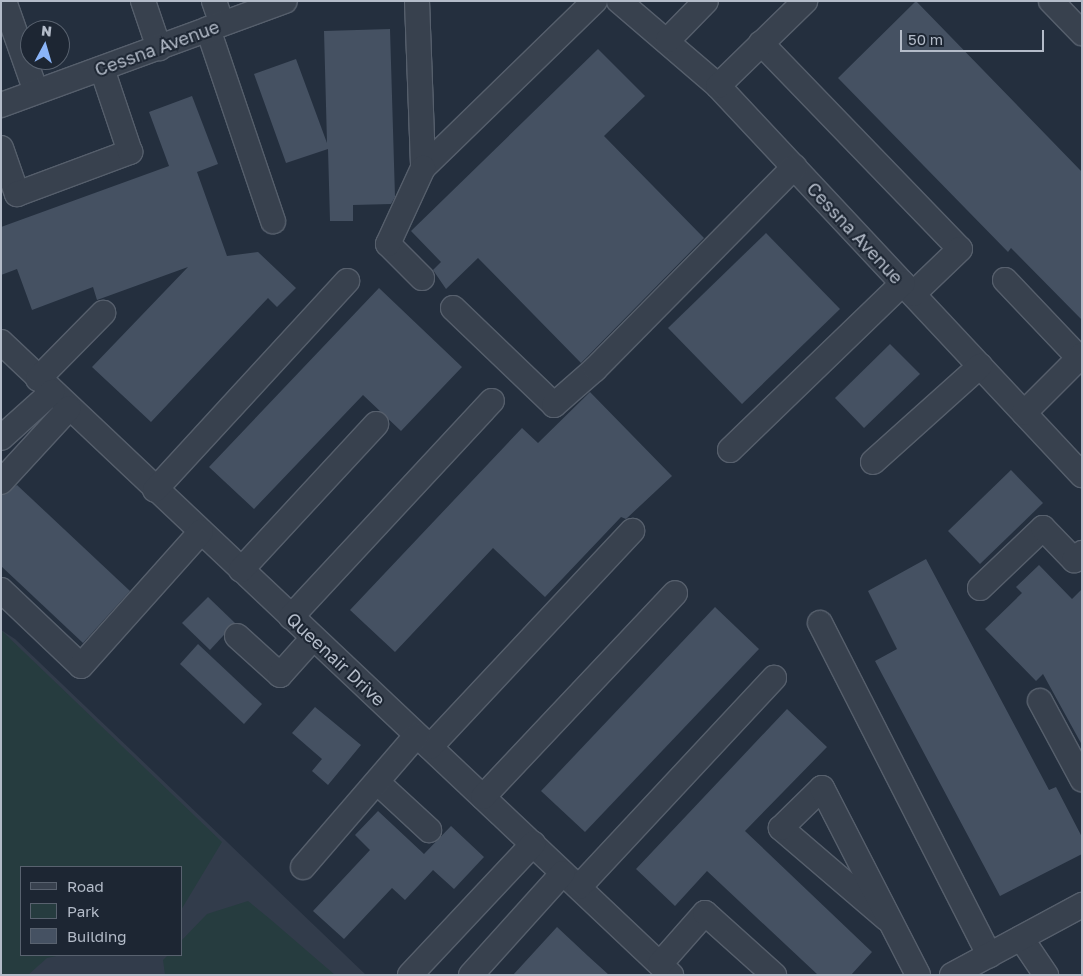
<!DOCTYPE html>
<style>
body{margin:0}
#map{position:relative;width:1083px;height:976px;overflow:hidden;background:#242f3e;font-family:"Golos Text",sans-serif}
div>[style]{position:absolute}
.airport>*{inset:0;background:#323c4b}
.green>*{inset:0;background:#263c3f}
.building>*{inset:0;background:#455162}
.roads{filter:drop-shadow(1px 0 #565f6c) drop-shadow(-1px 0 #565f6c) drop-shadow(0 1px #565f6c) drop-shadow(0 -1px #565f6c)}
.minor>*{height:24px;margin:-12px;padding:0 12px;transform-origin:12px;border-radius:12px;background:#38414e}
span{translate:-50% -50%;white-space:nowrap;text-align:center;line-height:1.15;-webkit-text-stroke:4px #1d2633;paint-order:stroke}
.street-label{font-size:18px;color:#b4bcc9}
.frame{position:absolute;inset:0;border:2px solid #b4bcc9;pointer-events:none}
.legend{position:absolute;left:20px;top:866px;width:162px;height:90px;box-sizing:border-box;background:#1d2633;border:1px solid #59626f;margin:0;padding:6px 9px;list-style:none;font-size:15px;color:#b4bcc9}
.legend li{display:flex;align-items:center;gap:10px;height:25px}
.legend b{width:25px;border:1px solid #59626f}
.north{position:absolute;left:20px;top:20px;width:50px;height:50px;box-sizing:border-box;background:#1d2633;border:1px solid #59626f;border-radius:50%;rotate:6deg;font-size:14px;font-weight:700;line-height:20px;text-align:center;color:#b4bcc9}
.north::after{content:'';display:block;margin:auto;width:18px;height:22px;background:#8ab4f8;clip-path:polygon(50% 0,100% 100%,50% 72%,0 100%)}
.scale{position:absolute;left:900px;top:30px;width:144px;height:22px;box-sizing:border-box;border:2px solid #b4bcc9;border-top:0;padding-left:6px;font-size:15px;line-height:18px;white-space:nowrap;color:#b4bcc9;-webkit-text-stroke:4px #1d2633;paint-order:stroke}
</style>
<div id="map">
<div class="airport">
<div style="clip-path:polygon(evenodd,1px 630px,15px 639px,366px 975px,1px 975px,1px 630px,21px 867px,181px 867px,181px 955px,21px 955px,21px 867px)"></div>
</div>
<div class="green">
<div style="clip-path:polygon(1px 630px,222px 842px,181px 910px,181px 867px,21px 867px,21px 955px,61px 955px,47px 958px,28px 975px,1px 975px)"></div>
<div style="clip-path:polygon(248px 901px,270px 919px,335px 975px,165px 975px,163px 960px,168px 955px,181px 955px,181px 941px,207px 914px)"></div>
</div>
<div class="building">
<div style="clip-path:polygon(916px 1px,1082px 172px,1082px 320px,1011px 248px,1008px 252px,838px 78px)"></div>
<div style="clip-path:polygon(390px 29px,395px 197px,391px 204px,353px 205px,353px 221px,330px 221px,328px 149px,286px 163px,254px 74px,296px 59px,327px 143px,324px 31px)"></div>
<div style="clip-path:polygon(598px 49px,645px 96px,604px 136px,704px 238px,581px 363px,478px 258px,446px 289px,433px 270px,441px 262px,411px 231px)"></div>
<div style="clip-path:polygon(192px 96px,218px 164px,197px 172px,227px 256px,258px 252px,296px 288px,277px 307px,268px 298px,151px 422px,92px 367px,188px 267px,97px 300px,93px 287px,32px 310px,17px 269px,1px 275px,1px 227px,169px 166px,149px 112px)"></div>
<div style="clip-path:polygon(766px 233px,840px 309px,742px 404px,668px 328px)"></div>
<div style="clip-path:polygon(379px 288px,462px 367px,401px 431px,363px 395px,254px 509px,209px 467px)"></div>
<div style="clip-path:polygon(890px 344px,920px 374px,864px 428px,835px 398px)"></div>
<div style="clip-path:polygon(590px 392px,672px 476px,626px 519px,621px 517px,545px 597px,493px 548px,395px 652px,350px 610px,522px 428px,538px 443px)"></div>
<div style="clip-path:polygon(1011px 470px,1043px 503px,980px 564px,948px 531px)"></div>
<div style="clip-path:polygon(17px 485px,130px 591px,83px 643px,1px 566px,1px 495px)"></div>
<div style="clip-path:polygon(926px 559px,1049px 790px,1056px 787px,1082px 837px,1082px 854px,1000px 896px,875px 661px,897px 649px,868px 591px)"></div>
<div style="clip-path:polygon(1039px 565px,1072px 599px,1082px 589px,1082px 745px,1043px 674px,1036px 681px,985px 629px,1022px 593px,1016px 587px)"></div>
<div style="clip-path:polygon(208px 597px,235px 623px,210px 650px,182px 623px)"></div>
<div style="clip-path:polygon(715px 607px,759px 649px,585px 832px,541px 791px)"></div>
<div style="clip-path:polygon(198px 644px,262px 704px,244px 724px,180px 664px)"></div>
<div style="clip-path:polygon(315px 707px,361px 745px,328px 785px,312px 771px,322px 759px,292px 733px)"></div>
<div style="clip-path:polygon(787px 709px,827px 747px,745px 831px,872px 952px,851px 975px,818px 975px,707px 871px,675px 906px,636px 869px)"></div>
<div style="clip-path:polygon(378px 811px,424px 854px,451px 826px,484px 857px,454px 889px,433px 870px,405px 900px,392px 888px,344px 939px,313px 911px,370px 850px,355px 835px)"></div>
<div style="clip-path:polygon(557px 927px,588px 956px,609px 975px,513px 975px)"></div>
</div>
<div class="roads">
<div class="minor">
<div style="left:4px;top:1px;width:96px;rotate:70.6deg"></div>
<div style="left:143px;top:1px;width:50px;rotate:71.2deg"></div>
<div style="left:214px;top:1px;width:24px;rotate:71deg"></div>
<div style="left:417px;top:1px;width:167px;rotate:87.9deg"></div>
<div style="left:423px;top:168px;width:240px;rotate:-44.2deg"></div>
<div style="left:619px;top:1px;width:130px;rotate:40.6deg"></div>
<div style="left:718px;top:86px;width:533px;rotate:46.9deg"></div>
<div style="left:1051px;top:1px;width:45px;rotate:45.9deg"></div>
<div style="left:208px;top:29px;width:203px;rotate:71.3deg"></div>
<div style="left:668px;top:40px;width:54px;rotate:-45.7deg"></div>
<div style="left:761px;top:43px;width:286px;rotate:46deg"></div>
<div style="left:960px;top:249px;width:65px;rotate:136.2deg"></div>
<div style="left:718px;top:86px;width:122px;rotate:-44.3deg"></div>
<div style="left:1px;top:105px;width:302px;rotate:-20.1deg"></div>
<div style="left:1px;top:148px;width:49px;rotate:70.8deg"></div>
<div style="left:17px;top:194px;width:121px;rotate:-20.4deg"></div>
<div style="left:130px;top:152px;width:88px;rotate:-108.6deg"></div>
<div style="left:422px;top:278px;width:48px;rotate:-135deg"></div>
<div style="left:388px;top:244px;width:84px;rotate:-65.3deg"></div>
<div style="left:1005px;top:280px;width:108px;rotate:46.5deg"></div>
<div style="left:453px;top:308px;width:140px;rotate:43.8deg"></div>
<div style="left:554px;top:405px;width:55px;rotate:-41.3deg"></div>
<div style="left:595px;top:369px;width:284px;rotate:-45.4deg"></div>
<div style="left:1px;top:342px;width:922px;rotate:43.37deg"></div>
<div style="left:38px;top:379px;width:93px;rotate:-45.4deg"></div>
<div style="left:1024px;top:413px;width:82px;rotate:-45deg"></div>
<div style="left:1px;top:438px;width:69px;rotate:-42deg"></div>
<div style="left:730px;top:450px;width:240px;rotate:-44deg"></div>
<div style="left:873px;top:462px;width:144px;rotate:-41.9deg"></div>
<div style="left:1px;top:482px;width:100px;rotate:-47.4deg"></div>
<div style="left:155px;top:490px;width:284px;rotate:-47.4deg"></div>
<div style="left:241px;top:570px;width:199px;rotate:-47.2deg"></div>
<div style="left:980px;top:588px;width:87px;rotate:-43.6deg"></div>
<div style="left:1043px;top:528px;width:45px;rotate:45.9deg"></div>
<div style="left:1074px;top:560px;width:11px;rotate:-41deg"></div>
<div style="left:1px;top:590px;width:110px;rotate:43.5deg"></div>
<div style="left:81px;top:666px;width:180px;rotate:-48.2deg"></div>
<div style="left:291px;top:617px;width:295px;rotate:-47.1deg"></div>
<div style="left:820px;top:623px;width:373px;rotate:63deg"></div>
<div style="left:237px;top:636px;width:58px;rotate:42.2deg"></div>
<div style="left:280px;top:675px;width:50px;rotate:-48.3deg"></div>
<div style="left:1040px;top:701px;width:89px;rotate:61.7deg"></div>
<div style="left:430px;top:747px;width:296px;rotate:-46.9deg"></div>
<div style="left:377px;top:782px;width:71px;rotate:42.7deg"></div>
<div style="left:483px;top:797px;width:280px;rotate:-46.7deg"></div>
<div style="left:303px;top:867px;width:174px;rotate:-49.2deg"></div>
<div style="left:579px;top:887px;width:286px;rotate:-47deg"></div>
<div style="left:887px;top:919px;width:140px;rotate:-139.4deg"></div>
<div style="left:781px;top:828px;width:57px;rotate:-44.3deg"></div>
<div style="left:822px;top:788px;width:210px;rotate:62.8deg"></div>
<div style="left:1021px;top:938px;width:45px;rotate:56deg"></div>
<div style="left:660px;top:964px;width:68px;rotate:-48.6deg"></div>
<div style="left:705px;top:913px;width:93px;rotate:41.9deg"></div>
<div style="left:410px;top:975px;width:180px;rotate:-46.8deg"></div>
<div style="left:471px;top:975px;width:137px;rotate:-48deg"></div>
<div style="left:952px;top:975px;width:148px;rotate:-28.3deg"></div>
</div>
</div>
<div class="street-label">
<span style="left:157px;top:48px;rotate:-20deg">Cessna Avenue</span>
<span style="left:855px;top:233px;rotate:47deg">Cessna Avenue</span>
<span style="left:336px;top:659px;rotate:43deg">Queenair Drive</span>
</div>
<div class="frame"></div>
<ul class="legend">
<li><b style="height:6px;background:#38414e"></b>Road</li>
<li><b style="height:14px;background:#263c3f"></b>Park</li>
<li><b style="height:14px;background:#455162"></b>Building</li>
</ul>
<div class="north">N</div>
<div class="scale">50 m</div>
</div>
